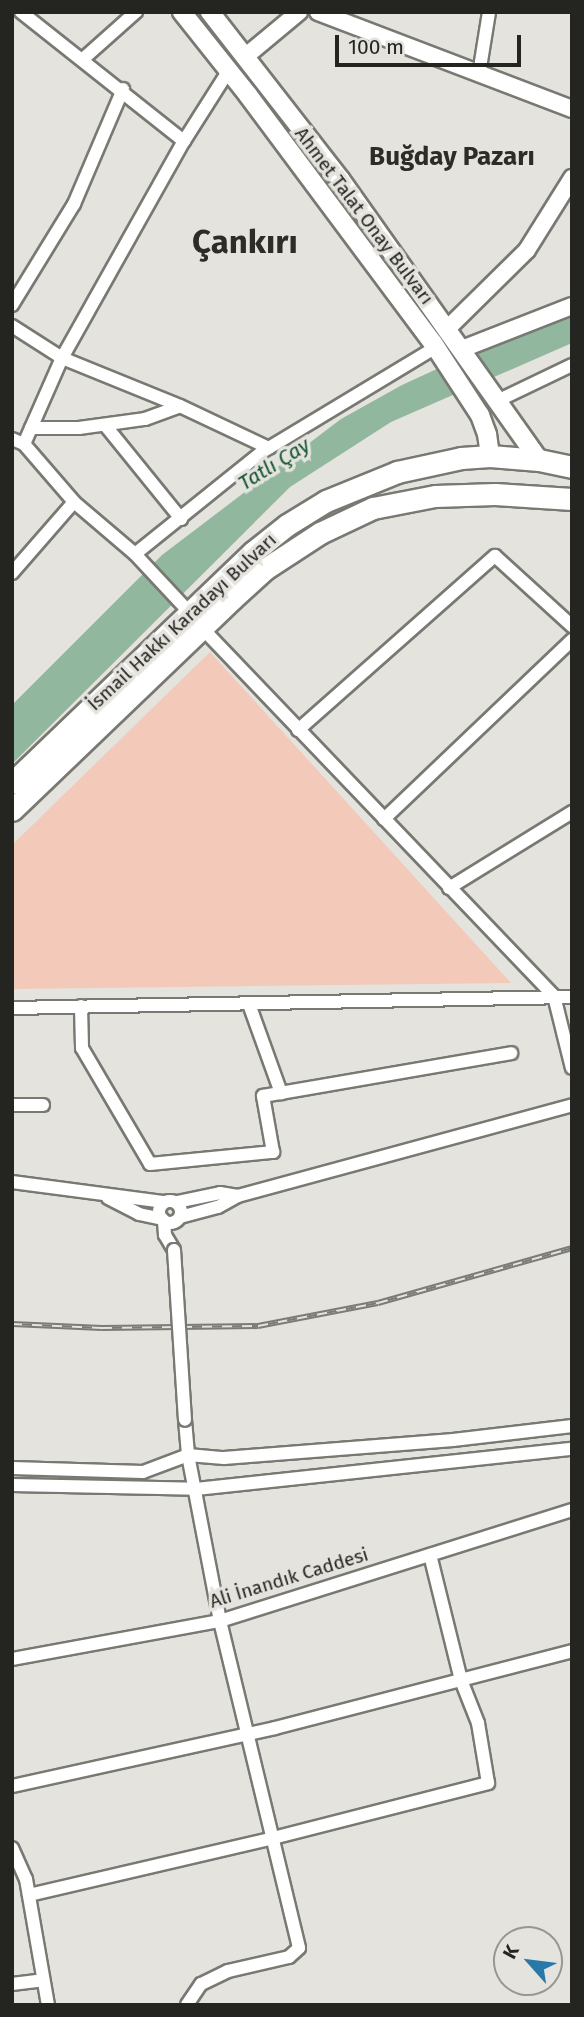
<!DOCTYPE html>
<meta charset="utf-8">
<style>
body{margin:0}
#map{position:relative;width:584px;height:2017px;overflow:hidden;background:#e4e3dd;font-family:"Fira Sans",sans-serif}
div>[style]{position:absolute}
.green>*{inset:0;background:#f3c9b9}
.water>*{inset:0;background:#91b89e}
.roads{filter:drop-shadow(2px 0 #797973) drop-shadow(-2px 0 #797973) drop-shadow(0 2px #797973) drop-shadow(0 -2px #797973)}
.minor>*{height:12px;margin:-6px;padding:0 6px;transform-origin:6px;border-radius:6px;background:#fff}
.minor>.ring{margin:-6px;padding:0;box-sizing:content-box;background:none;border:12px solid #fff;border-radius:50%}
.tertiary>*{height:16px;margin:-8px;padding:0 8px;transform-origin:8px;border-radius:8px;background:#fff}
.secondary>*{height:18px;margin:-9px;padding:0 9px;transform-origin:9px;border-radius:9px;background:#fff}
.trunk>*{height:21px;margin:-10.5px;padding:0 10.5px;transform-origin:10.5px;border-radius:10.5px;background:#fff}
.rail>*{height:6px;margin-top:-3px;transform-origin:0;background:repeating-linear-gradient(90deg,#e4e3dd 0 10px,#7b7b77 0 20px);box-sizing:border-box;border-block:2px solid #7b7b77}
.bridges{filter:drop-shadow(2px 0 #797973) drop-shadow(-2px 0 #797973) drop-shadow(0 2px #797973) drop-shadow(0 -2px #797973)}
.minor-bridge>*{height:12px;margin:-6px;padding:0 6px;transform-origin:6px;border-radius:6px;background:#fff}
span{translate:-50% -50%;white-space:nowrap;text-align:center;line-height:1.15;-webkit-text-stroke:7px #e4e3dd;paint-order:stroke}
.street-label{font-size:19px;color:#242421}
.water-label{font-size:21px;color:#155433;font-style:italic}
.district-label{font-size:26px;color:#2d2c27;font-weight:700}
.town-label{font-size:33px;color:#2d2c27;font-weight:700}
.frame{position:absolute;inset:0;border:14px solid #242421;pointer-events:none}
.north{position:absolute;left:493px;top:1926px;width:70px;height:70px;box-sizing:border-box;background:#e4e3dd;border:2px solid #979792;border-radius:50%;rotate:298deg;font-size:19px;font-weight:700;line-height:28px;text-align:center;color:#242421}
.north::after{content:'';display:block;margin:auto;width:24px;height:32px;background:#2978aa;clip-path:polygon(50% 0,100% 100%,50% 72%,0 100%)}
.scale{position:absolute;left:335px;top:35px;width:186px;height:32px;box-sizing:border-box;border:4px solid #242421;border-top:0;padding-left:9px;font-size:21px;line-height:24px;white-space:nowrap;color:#242421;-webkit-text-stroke:5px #e4e3dd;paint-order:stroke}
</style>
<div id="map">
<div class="green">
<div style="clip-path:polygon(210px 652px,511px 983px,12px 989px,12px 845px)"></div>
</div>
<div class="water">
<div style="clip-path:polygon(572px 314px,572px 343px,391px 422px,290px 487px,12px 764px,12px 705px,162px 555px,341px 419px,402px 385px,476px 351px)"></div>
</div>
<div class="roads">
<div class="minor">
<div style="left:21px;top:12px;width:208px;rotate:38.4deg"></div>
<div style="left:83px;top:59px;width:71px;rotate:-41.6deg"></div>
<div style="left:479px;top:74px;width:63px;rotate:-80.8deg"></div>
<div style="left:12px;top:305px;width:119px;rotate:-58.5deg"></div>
<div style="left:74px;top:204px;width:125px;rotate:-66.9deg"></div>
<div style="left:12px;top:326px;width:59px;rotate:32.6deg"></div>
<div style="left:62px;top:358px;width:127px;rotate:22.1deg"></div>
<div style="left:180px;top:406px;width:98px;rotate:25.3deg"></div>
<div style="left:499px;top:400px;width:81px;rotate:-25.6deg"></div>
<div style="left:105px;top:425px;width:121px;rotate:51deg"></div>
<div style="left:31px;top:428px;width:48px"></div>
<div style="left:79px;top:428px;width:67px;rotate:-7.8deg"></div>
<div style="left:145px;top:419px;width:37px;rotate:-20deg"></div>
<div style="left:12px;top:439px;width:13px;rotate:23deg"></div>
<div style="left:24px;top:444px;width:77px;rotate:49.2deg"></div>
<div style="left:74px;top:502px;width:80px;rotate:40.4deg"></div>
<div style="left:135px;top:554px;width:81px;rotate:47deg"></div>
<div style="left:24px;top:444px;width:94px;rotate:-66.2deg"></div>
<div style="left:62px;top:358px;width:249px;rotate:-60.7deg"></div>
<div style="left:184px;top:141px;width:84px;rotate:-57.6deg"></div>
<div style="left:135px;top:554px;width:163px;rotate:-38.8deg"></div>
<div style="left:262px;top:452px;width:203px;rotate:-31.1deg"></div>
<div style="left:12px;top:573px;width:94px;rotate:-48.9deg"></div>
<div style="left:203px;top:629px;width:508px;rotate:46.28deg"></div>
<div style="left:554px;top:996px;width:74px;rotate:76deg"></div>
<div style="left:298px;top:730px;width:263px;rotate:-41.5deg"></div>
<div style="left:495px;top:556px;width:104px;rotate:42.3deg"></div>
<div style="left:384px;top:819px;width:260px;rotate:-43.6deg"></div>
<div style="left:449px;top:888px;width:145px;rotate:-31.7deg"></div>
<div style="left:249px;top:1004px;width:95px;rotate:70.2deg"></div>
<div style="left:81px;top:1006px;width:42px;rotate:88.6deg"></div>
<div style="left:82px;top:1048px;width:134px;rotate:59.6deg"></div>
<div style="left:150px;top:1164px;width:124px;rotate:-5.6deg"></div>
<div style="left:273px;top:1152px;width:57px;rotate:-100.1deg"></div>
<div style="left:263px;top:1096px;width:252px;rotate:-9.8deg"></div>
<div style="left:12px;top:1008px;width:560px;rotate:-1.13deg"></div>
<div style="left:12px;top:1105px;width:31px"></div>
<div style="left:12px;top:1182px;width:152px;rotate:7.5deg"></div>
<div style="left:108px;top:1198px;width:35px;rotate:27deg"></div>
<div style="left:139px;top:1214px;width:24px;rotate:12deg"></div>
<div class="ring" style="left:159px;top:1201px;width:10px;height:10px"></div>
<div style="left:177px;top:1202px;width:44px;rotate:-11.8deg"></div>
<div style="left:220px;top:1193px;width:18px;rotate:9deg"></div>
<div style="left:180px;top:1217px;width:39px;rotate:-15deg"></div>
<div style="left:218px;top:1207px;width:23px;rotate:-29deg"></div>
<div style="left:238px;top:1196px;width:346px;rotate:-15.2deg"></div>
<div style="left:164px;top:1221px;width:14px;rotate:86deg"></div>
<div style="left:165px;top:1235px;width:17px;rotate:59deg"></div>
<div style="left:185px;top:1420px;width:35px;rotate:85deg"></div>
<div style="left:188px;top:1455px;width:169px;rotate:79.1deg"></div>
<div style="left:220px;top:1621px;width:336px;rotate:76.4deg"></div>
<div style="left:299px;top:1948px;width:13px;rotate:138deg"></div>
<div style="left:289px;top:1957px;width:63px;rotate:167.1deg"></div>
<div style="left:228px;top:1971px;width:30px;rotate:154deg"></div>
<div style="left:201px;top:1984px;width:25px;rotate:124deg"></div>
<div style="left:12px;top:1468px;width:131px;rotate:1.7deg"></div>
<div style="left:143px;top:1472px;width:48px;rotate:-20.7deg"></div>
<div style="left:188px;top:1455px;width:36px;rotate:5deg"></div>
<div style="left:224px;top:1458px;width:230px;rotate:-4.5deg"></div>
<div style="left:453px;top:1440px;width:120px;rotate:-6.7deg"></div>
<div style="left:12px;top:1485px;width:184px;rotate:1.2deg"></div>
<div style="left:196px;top:1489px;width:378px;rotate:-6.1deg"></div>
<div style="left:12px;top:1659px;width:211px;rotate:-10.4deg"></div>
<div style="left:220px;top:1621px;width:369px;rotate:-17.5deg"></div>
<div style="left:12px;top:1786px;width:269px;rotate:-12.4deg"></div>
<div style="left:275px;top:1728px;width:307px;rotate:-14.5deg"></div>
<div style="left:12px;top:1848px;width:34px;rotate:66deg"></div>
<div style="left:26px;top:1879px;width:128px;rotate:80.1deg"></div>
<div style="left:29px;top:1895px;width:251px;rotate:-13.1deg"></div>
<div style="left:273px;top:1838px;width:222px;rotate:-14.3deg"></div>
<div style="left:488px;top:1783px;width:61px;rotate:-99.5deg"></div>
<div style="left:478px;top:1723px;width:46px;rotate:-111.6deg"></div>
<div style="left:461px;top:1680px;width:129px;rotate:-103.9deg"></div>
<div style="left:12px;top:1984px;width:31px;rotate:-7deg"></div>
</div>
<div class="tertiary">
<div style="left:318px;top:12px;width:272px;rotate:20.9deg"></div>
<div style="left:246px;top:56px;width:69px;rotate:-39.7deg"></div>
<div style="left:447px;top:329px;width:112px;rotate:-44.6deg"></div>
<div style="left:527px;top:250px;width:85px;rotate:-58deg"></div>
<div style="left:462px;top:349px;width:118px;rotate:-21.4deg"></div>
</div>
<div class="secondary">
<div style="left:182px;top:12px;width:106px;rotate:51.5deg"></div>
<div style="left:248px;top:95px;width:309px;rotate:53.3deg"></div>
<div style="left:433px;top:343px;width:86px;rotate:56.9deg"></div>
<div style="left:480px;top:415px;width:20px;rotate:70deg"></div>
<div style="left:487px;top:434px;width:22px;rotate:82deg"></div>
<div style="left:210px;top:12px;width:212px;rotate:52.1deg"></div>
<div style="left:340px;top:179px;width:344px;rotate:54.7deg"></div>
</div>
<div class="trunk">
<div style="left:12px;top:783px;width:334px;rotate:-43.8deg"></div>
<div style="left:253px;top:552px;width:43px;rotate:-38.5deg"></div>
<div style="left:287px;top:525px;width:46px;rotate:-31.6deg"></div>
<div style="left:326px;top:501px;width:77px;rotate:-22.2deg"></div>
<div style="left:397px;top:472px;width:66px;rotate:-12.3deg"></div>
<div style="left:461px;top:458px;width:29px;rotate:-4deg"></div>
<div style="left:490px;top:456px;width:49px;rotate:4.7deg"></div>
<div style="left:539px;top:460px;width:34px;rotate:12deg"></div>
<div style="left:12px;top:810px;width:305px;rotate:-43.8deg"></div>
<div style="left:232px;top:599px;width:45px;rotate:-42.3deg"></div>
<div style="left:265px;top:569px;width:66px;rotate:-33.2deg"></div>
<div style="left:320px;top:533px;width:59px;rotate:-25.3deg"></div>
<div style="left:373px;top:508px;width:63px;rotate:-11deg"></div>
<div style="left:435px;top:496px;width:60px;rotate:-1.9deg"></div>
<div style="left:495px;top:494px;width:77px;rotate:3.7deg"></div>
</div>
</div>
<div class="rail">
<div style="left:12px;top:1324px;width:90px;rotate:2.5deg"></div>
<div style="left:102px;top:1328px;width:156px;rotate:-0.7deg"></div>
<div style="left:258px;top:1326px;width:122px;rotate:-10.9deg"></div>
<div style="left:378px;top:1303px;width:202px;rotate:-15.8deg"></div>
</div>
<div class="bridges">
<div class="minor-bridge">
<div style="left:174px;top:1250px;width:170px;rotate:86.3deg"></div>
</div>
</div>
<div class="street-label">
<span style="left:364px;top:216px;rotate:53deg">Ahmet Talat Onay Bulvarı</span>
<span style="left:182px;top:622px;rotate:-43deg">İsmail Hakkı Karadayı Bulvarı</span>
<span style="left:289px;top:1578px;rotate:-17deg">Ali İnandık Caddesi</span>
</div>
<div class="water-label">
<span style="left:274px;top:464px;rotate:-32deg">Tatlı Çay</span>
</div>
<div class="district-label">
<span style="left:452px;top:157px">Buğday Pazarı</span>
</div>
<div class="town-label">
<span style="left:245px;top:243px">Çankırı</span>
</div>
<div class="frame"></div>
<div class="north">K</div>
<div class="scale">100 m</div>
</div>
